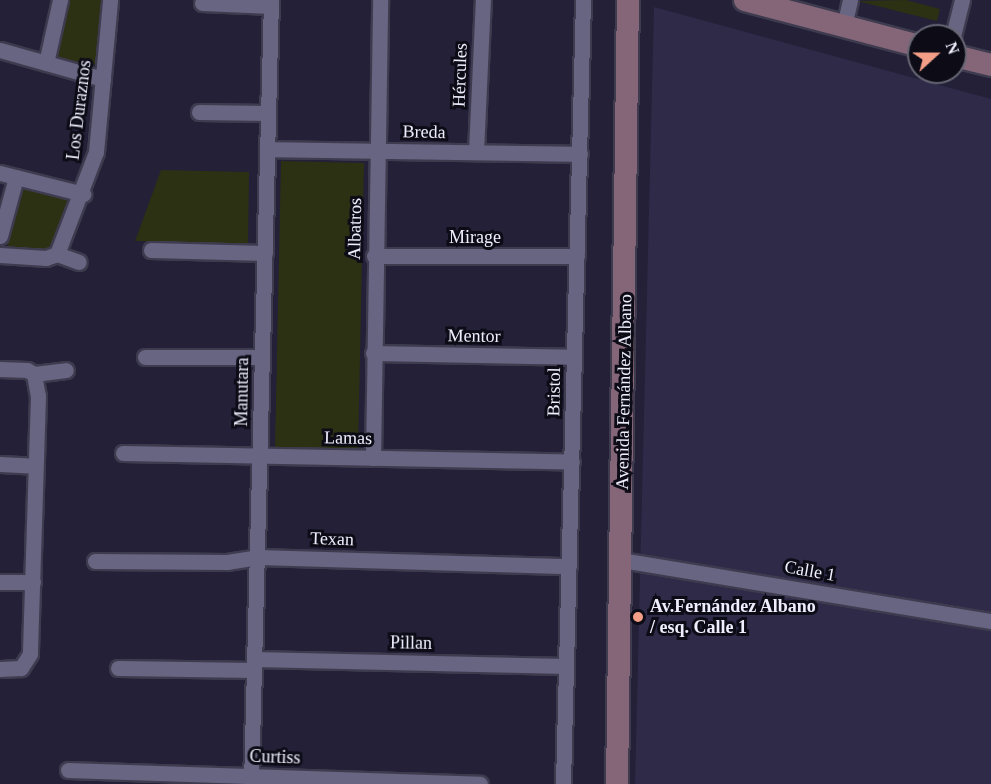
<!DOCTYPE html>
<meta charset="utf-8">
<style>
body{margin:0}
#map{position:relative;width:991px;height:784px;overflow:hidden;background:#232038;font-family:Georgia,serif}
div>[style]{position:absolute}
.built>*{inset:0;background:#2e2a48}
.green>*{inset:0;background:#2b3112}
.roads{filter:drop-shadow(2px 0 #3e3b4f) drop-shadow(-2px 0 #3e3b4f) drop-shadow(0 2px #3e3b4f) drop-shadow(0 -2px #3e3b4f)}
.street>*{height:15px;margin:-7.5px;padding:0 7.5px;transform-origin:7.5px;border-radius:7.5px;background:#676581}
.secondary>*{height:22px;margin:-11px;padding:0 11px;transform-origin:11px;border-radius:11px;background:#856679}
.dots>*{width:16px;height:16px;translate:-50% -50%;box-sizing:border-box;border:3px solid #0c0b16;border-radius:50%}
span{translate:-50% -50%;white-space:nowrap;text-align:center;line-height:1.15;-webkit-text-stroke:6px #0c0b16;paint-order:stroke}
.street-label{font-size:18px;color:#eeeefe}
.poi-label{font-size:18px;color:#eeeefe;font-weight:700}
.left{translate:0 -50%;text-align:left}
.north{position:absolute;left:907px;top:24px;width:60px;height:60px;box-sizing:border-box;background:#0c0b16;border:2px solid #666673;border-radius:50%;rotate:69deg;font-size:16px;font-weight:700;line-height:24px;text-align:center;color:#eeeefe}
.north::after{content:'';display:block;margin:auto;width:21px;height:27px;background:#f49e87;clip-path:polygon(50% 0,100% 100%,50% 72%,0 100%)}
</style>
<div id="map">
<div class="built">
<div style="clip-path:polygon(654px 7px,991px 99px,991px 784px,635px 784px)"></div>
</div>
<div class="green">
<div style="clip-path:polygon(67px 0,105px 0,97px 65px,52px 57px)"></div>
<div style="clip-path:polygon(906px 0,940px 9px,937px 21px,857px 1px)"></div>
<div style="clip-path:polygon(281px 161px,364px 163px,358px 451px,275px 449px)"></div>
<div style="clip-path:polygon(161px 170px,249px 172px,248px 244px,135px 241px)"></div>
<div style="clip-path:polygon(30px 183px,68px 195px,73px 207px,56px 247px,45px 253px,12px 250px,3px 240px,16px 192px)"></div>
</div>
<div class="roads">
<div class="street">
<div style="left:202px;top:3px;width:69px;rotate:2.5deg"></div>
<div style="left:844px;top:26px;width:27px;rotate:-77deg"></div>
<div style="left:953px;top:36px;width:37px;rotate:-76deg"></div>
<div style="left:0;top:50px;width:107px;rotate:15.7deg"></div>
<div style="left:46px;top:63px;width:65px;rotate:-77.5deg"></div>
<div style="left:199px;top:112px;width:69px;rotate:0.8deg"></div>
<div style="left:267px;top:149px;width:313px;rotate:0.9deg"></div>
<div style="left:476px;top:152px;width:152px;rotate:-87.4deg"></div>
<div style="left:0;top:173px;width:86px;rotate:14.2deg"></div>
<div style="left:0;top:236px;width:61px;rotate:-74.8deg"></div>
<div style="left:151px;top:250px;width:114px;rotate:1.5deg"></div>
<div style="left:57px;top:254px;width:109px;rotate:-69.1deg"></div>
<div style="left:96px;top:152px;width:153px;rotate:-84.7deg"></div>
<div style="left:57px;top:254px;width:23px;rotate:20deg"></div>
<div style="left:0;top:255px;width:46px;rotate:3.7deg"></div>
<div style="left:46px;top:258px;width:12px;rotate:-20deg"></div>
<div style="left:374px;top:256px;width:203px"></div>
<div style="left:373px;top:353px;width:201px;rotate:1.1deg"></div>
<div style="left:145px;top:357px;width:117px"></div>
<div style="left:0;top:369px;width:27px;rotate:2deg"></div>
<div style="left:27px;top:370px;width:8px;rotate:30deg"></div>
<div style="left:34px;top:374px;width:22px;rotate:80deg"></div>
<div style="left:38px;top:396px;width:258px;rotate:91.8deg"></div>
<div style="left:30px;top:654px;width:17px;rotate:123deg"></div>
<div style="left:21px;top:668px;width:21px;rotate:177deg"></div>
<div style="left:34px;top:374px;width:32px;rotate:-7deg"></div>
<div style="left:123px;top:453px;width:449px;rotate:1.1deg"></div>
<div style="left:373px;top:458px;width:458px;rotate:-89.1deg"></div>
<div style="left:0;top:464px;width:34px;rotate:3deg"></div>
<div style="left:622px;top:560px;width:374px;rotate:9.4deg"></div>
<div style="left:95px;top:561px;width:132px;rotate:0.4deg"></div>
<div style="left:227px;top:562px;width:31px;rotate:-9deg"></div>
<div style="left:258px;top:557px;width:311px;rotate:1.7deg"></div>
<div style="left:0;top:582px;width:33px"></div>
<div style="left:254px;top:659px;width:312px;rotate:1.3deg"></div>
<div style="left:118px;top:668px;width:136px;rotate:0.8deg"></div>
<div style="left:68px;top:770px;width:412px;rotate:1.9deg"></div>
<div style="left:251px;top:784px;width:784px;rotate:-88.54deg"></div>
<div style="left:563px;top:784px;width:784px;rotate:-88.54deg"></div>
</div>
<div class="secondary">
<div style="left:745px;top:0;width:180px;rotate:14.8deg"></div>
<div style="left:955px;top:56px;width:37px;rotate:14deg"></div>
<div style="left:617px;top:784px;width:784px;rotate:-89.2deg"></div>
</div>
</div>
<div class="dots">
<div style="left:638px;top:617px;background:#f49e87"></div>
</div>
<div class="street-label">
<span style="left:460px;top:75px;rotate:-88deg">Hércules</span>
<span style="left:79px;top:110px;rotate:-83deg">Los Duraznos</span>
<span style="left:424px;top:132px;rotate:1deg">Breda</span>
<span style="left:355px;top:229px;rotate:-89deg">Albatros</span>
<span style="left:475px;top:237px">Mirage</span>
<span style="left:474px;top:336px;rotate:1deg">Mentor</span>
<span style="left:242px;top:392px;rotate:-89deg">Manutara</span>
<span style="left:554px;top:392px;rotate:-89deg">Bristol</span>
<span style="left:624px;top:392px;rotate:-89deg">Avenida Fernández Albano</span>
<span style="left:348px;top:438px;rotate:1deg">Lamas</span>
<span style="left:332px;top:539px;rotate:2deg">Texan</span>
<span style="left:810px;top:571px;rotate:10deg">Calle 1</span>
<span style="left:411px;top:643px;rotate:1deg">Pillan</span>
<span style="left:275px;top:757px;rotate:2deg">Curtiss</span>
</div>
<div class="poi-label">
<span class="left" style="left:650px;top:617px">Av.Fernández Albano<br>/ esq. Calle 1</span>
</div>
<div class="north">N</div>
</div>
